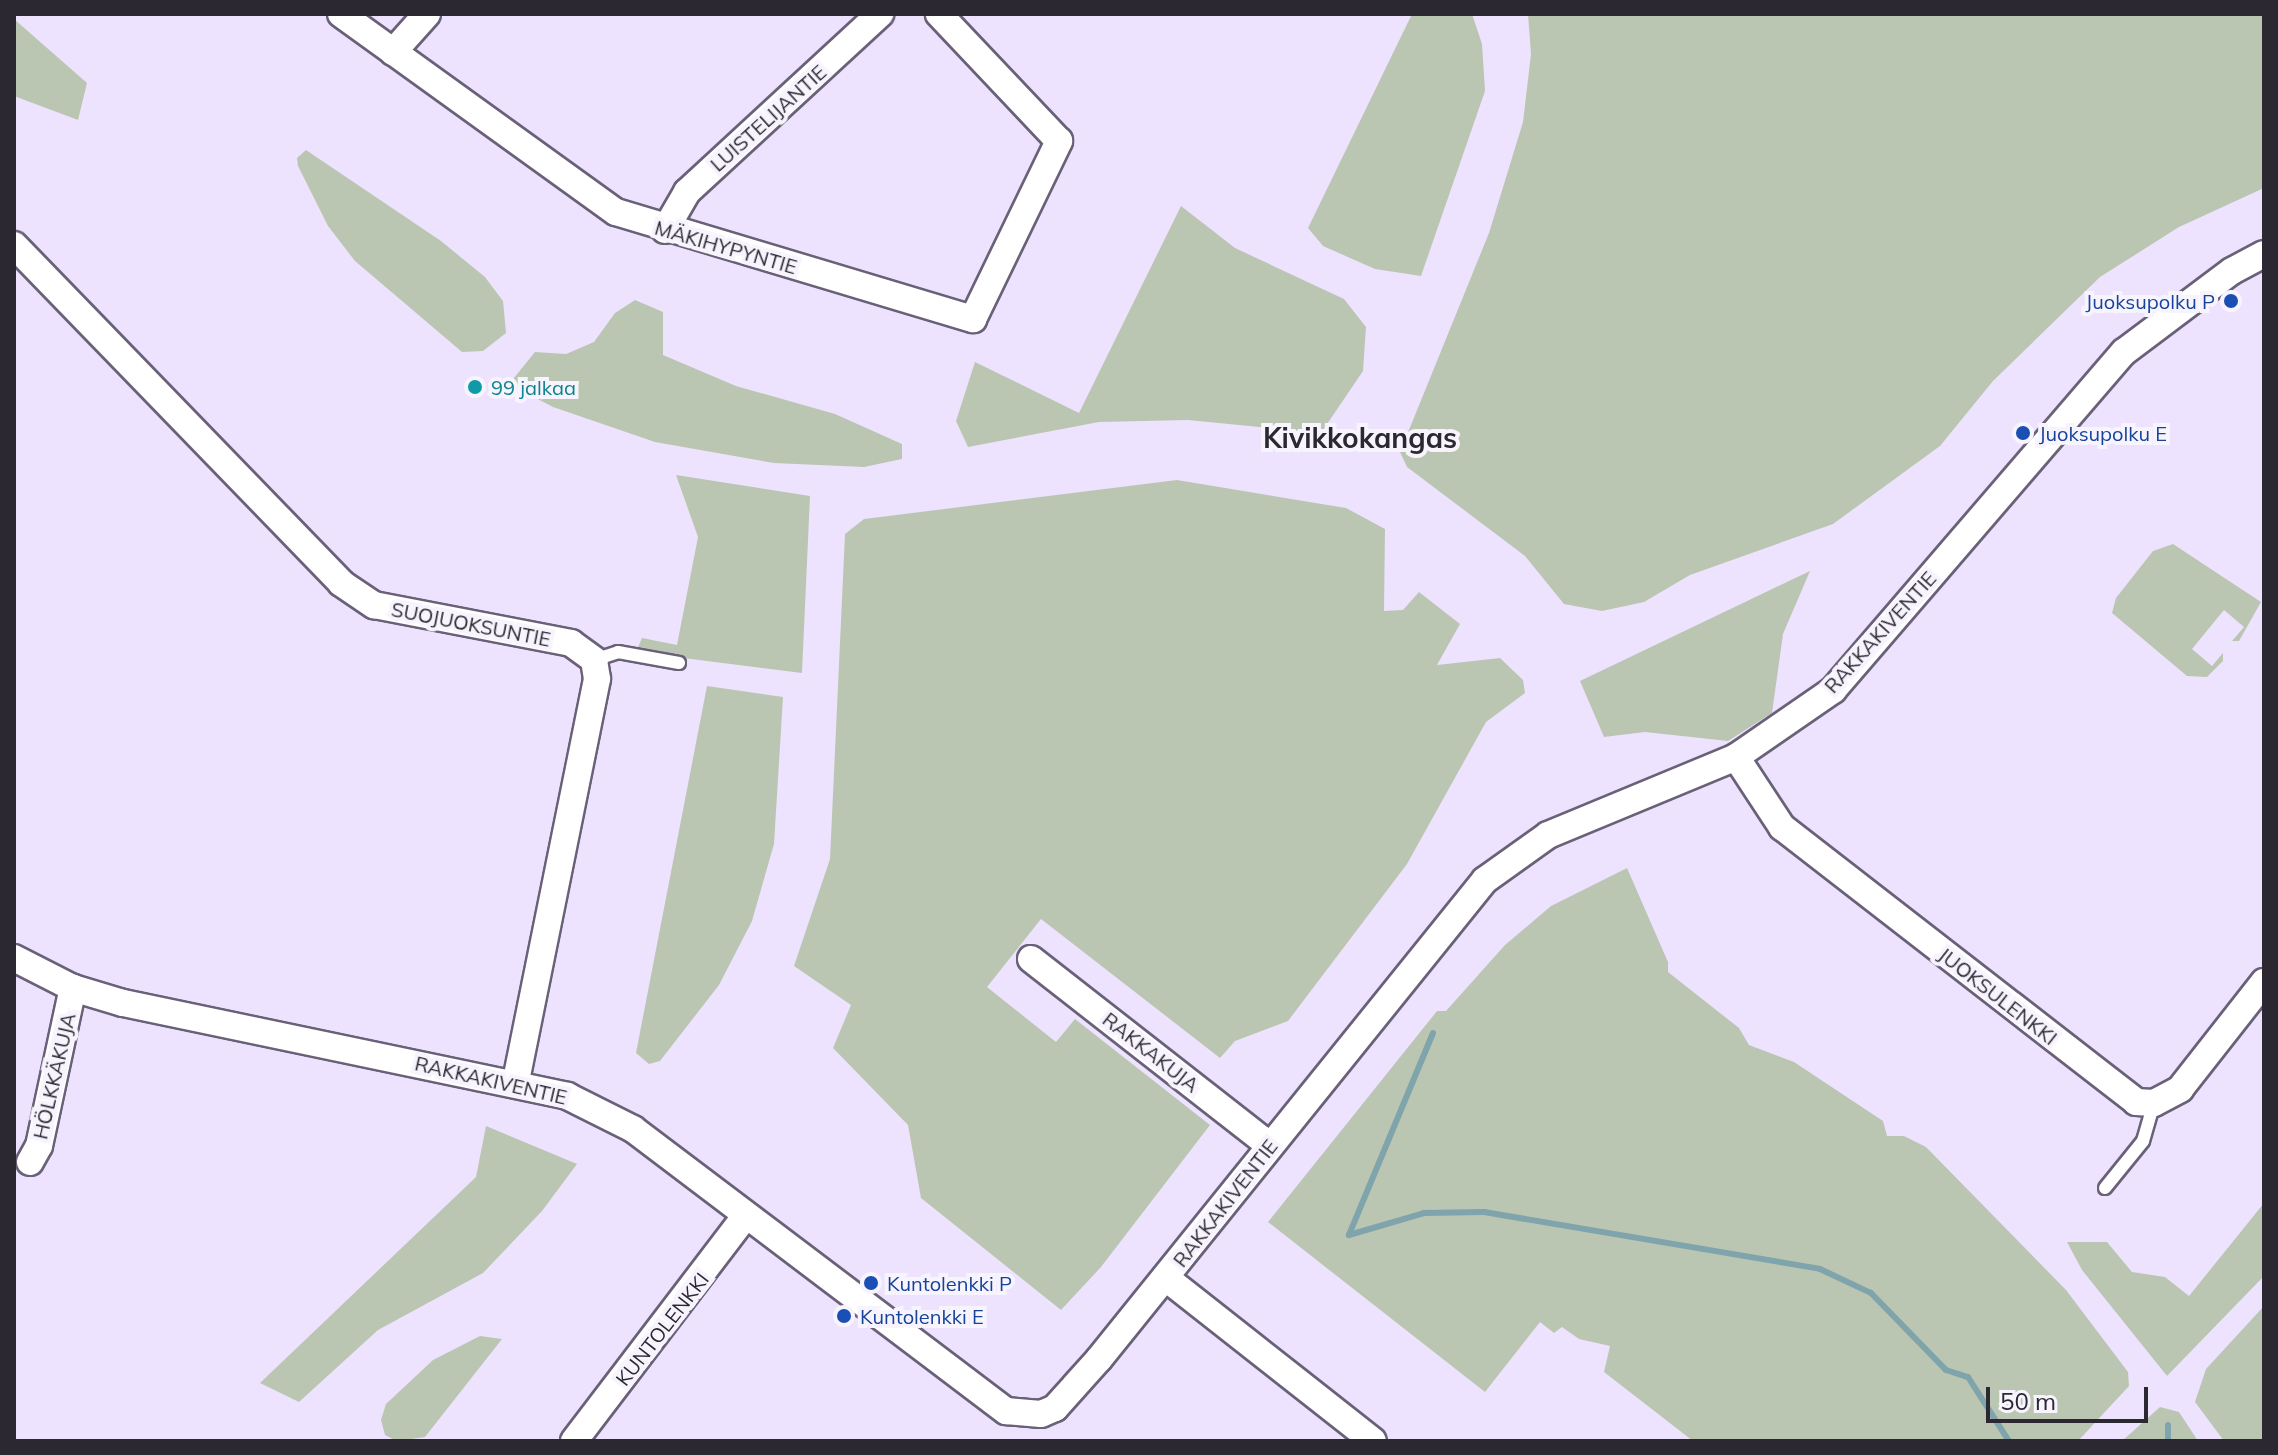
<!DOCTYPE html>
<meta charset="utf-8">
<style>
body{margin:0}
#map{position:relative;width:2278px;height:1455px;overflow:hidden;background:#ede3fe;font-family:Mulish,sans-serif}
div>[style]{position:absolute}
.green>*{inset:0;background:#bbc6b2}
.stream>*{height:6px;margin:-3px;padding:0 3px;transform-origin:3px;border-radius:3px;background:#7fa4ab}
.roads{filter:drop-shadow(2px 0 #6a6178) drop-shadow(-2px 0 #6a6178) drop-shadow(0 2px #6a6178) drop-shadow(0 -2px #6a6178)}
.lane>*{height:12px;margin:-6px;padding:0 6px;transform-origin:6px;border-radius:6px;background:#fff}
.street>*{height:26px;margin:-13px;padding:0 13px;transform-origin:13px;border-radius:13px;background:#fff}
.dots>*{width:22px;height:22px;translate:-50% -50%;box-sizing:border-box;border:4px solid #f7f4fe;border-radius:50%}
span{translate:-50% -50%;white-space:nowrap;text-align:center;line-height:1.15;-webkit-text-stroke:8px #f7f4fe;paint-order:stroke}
.street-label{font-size:20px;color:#2c2832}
.transit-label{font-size:20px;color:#164399}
.right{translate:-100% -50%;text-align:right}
.left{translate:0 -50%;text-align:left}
.culture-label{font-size:20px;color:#0d838f}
.district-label{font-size:28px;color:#2c2832;font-weight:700}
.frame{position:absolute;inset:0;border:16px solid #2c2832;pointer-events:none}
.scale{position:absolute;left:1986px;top:1387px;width:162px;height:36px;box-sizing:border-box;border:4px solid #2c2832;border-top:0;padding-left:10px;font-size:24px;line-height:28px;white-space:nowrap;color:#2c2832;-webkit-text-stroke:6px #f7f4fe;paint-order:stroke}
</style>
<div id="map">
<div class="green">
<div style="clip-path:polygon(1412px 14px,1472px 14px,1482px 44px,1485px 91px,1421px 276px,1375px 269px,1323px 246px,1308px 228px)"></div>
<div style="clip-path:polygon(1528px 14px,2264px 14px,2264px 188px,2179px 227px,2100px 277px,1993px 381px,1940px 446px,1833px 524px,1690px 575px,1644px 602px,1602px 611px,1564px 604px,1525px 556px,1407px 467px,1400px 452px,1489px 233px,1523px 122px,1531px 54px)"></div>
<div style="clip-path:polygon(14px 19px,87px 83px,78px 120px,14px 96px)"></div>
<div style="clip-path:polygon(306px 150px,441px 241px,485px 277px,503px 301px,506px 333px,483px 351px,462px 352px,355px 261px,328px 226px,298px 166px,297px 158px)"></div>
<div style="clip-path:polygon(1181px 206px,1235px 248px,1344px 299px,1366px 327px,1363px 371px,1321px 433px,1188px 420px,1099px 422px,968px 447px,956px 421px,975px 362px,1079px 413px)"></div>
<div style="clip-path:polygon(635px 300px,663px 312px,663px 355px,736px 386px,835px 414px,902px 444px,902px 459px,864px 467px,774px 463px,655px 442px,553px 407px,509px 384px,535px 352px,566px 354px,594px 342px,615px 313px)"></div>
<div style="clip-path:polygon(676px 475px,810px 496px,802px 673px,636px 652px,642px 638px,677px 645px,698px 537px)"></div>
<div style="clip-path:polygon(1177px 480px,1346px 508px,1385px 529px,1384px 611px,1403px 610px,1419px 592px,1460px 624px,1437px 665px,1500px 658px,1523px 680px,1525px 693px,1486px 722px,1407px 864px,1288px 1021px,1235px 1041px,1220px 1058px,1041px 919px,987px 987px,1056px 1042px,1075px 1019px,1210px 1125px,1101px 1267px,1061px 1310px,921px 1198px,908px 1125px,833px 1048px,851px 1005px,794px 966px,830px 859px,845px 534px,864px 519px)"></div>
<div style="clip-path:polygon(2173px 544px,2261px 602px,2239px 641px,2232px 641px,2244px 627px,2224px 610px,2192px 649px,2212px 666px,2223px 653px,2223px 661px,2207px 677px,2187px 676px,2112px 613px,2116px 598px,2153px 551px)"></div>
<div style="clip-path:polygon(1810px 571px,1783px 634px,1772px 713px,1728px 741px,1645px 732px,1604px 737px,1580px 681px)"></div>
<div style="clip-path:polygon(707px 686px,783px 697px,774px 844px,752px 921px,719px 985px,660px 1061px,649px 1064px,636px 1053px)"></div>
<div style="clip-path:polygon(1627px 868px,1668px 962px,1668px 972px,1739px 1028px,1749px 1045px,1794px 1062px,1883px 1121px,1887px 1136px,1904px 1136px,1926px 1147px,2066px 1290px,2128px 1372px,2129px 1386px,2078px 1441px,1693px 1441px,1604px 1372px,1610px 1346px,1579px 1339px,1562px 1327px,1554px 1333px,1540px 1322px,1485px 1392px,1268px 1222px,1437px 1011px,1446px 1011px,1505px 945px,1551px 906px)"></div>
<div style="clip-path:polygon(486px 1126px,577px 1164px,542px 1211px,483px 1273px,378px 1330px,299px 1402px,260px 1383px,476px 1177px)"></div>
<div style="clip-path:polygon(2264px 1203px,2264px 1276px,2167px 1376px,2082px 1270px,2067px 1242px,2107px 1242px,2132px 1272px,2165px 1277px,2189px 1296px)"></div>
<div style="clip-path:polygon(2264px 1306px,2264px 1441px,2224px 1441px,2195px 1402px,2206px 1369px)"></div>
<div style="clip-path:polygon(480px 1336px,502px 1339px,425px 1437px,397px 1441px,385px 1435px,381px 1420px,386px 1404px,433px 1360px)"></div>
<div style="clip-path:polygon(2160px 1407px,2179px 1412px,2198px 1441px,2122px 1441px)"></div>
</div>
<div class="stream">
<div style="left:1433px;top:1033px;width:219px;rotate:112.6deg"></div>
<div style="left:1349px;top:1235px;width:78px;rotate:-16.3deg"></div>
<div style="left:1424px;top:1213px;width:60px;rotate:-1deg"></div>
<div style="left:1484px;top:1212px;width:341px;rotate:9.6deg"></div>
<div style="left:1820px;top:1269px;width:56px;rotate:25.2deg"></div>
<div style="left:1871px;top:1293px;width:107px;rotate:45.8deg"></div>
<div style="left:1946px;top:1370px;width:23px;rotate:18deg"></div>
<div style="left:1968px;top:1377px;width:76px;rotate:57.4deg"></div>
<div style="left:2168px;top:1441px;width:16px;rotate:-90deg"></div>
</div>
<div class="roads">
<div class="lane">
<div style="left:594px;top:660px;width:25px;rotate:-18deg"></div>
<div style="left:618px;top:652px;width:62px;rotate:10.2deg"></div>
<div style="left:2105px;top:1188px;width:60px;rotate:-51deg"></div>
<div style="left:2143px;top:1141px;width:40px;rotate:-74deg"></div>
</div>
<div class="street">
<div style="left:341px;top:14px;width:339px;rotate:35.8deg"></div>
<div style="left:616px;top:212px;width:373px;rotate:16.7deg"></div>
<div style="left:973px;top:319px;width:198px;rotate:-64.2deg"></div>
<div style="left:1059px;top:141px;width:175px;rotate:-133.4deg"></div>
<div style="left:393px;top:52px;width:51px;rotate:-48.2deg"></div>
<div style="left:665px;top:230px;width:44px;rotate:-59.9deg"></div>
<div style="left:687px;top:192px;width:263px;rotate:-42.7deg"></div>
<div style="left:14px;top:245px;width:470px;rotate:45.9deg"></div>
<div style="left:341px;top:583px;width:40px;rotate:34deg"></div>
<div style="left:374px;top:605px;width:201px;rotate:10.9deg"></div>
<div style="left:571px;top:643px;width:29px;rotate:36deg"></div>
<div style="left:594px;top:660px;width:19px;rotate:81deg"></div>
<div style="left:597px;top:679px;width:411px;rotate:101.4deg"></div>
<div style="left:1736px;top:757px;width:84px;rotate:56.7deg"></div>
<div style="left:1782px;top:827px;width:448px;rotate:37.8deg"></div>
<div style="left:2136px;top:1102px;width:18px;rotate:3deg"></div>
<div style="left:2154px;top:1103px;width:30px;rotate:-28deg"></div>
<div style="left:2180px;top:1089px;width:136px;rotate:-51.9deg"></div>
<div style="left:14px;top:958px;width:66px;rotate:27deg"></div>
<div style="left:73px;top:988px;width:52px;rotate:16.7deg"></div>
<div style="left:123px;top:1003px;width:454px;rotate:11.8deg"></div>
<div style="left:567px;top:1096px;width:74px;rotate:26.6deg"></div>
<div style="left:633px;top:1129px;width:468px;rotate:37.1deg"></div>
<div style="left:1006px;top:1411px;width:35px;rotate:5deg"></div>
<div style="left:1041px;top:1414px;width:15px;rotate:-23deg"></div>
<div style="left:1055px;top:1408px;width:66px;rotate:-48.1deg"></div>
<div style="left:1099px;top:1359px;width:615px;rotate:-51.14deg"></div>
<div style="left:1485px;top:880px;width:77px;rotate:-35.5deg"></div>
<div style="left:1548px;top:835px;width:204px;rotate:-22.5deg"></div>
<div style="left:1736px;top:757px;width:118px;rotate:-34.6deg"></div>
<div style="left:1833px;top:690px;width:446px;rotate:-49.3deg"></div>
<div style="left:2124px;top:352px;width:135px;rotate:-36.9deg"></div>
<div style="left:2232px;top:271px;width:36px;rotate:-28deg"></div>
<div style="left:1031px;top:959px;width:303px;rotate:38deg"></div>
<div style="left:30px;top:1162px;width:18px;rotate:-61deg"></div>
<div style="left:39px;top:1146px;width:162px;rotate:-77.9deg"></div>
<div style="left:1166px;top:1278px;width:263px;rotate:38.2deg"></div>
<div style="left:574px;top:1441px;width:284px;rotate:-52.7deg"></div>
</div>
</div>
<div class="dots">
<div style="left:2231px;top:301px;background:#1a4fb4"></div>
<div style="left:475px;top:387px;background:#0f9aa8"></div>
<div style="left:2023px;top:433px;background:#1a4fb4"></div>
<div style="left:871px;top:1283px;background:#1a4fb4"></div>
<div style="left:844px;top:1316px;background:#1a4fb4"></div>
</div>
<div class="street-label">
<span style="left:768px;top:118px;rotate:-42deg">LUISTELIJANTIE</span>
<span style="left:726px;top:247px;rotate:16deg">MÄKIHYPYNTIE</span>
<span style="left:471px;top:624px;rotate:11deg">SUOJUOKSUNTIE</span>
<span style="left:1880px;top:632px;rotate:-48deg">RAKKAKIVENTIE</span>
<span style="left:1998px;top:996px;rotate:38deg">JUOKSULENKKI</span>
<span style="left:1151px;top:1052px;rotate:38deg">RAKKAKUJA</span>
<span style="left:54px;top:1076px;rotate:-77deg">HÖLKKÄKUJA</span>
<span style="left:491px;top:1080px;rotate:13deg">RAKKAKIVENTIE</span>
<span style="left:1225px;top:1203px;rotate:-52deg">RAKKAKIVENTIE</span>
<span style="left:662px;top:1329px;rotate:-52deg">KUNTOLENKKI</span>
</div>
<div class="transit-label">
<span class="right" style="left:2215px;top:301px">Juoksupolku P</span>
<span class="left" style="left:2039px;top:433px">Juoksupolku E</span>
<span class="left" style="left:887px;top:1283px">Kuntolenkki P</span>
<span class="left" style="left:860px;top:1316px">Kuntolenkki E</span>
</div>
<div class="culture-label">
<span class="left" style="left:491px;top:387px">99 jalkaa</span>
</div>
<div class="district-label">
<span style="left:1360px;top:438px">Kivikkokangas</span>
</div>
<div class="frame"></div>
<div class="scale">50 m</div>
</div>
